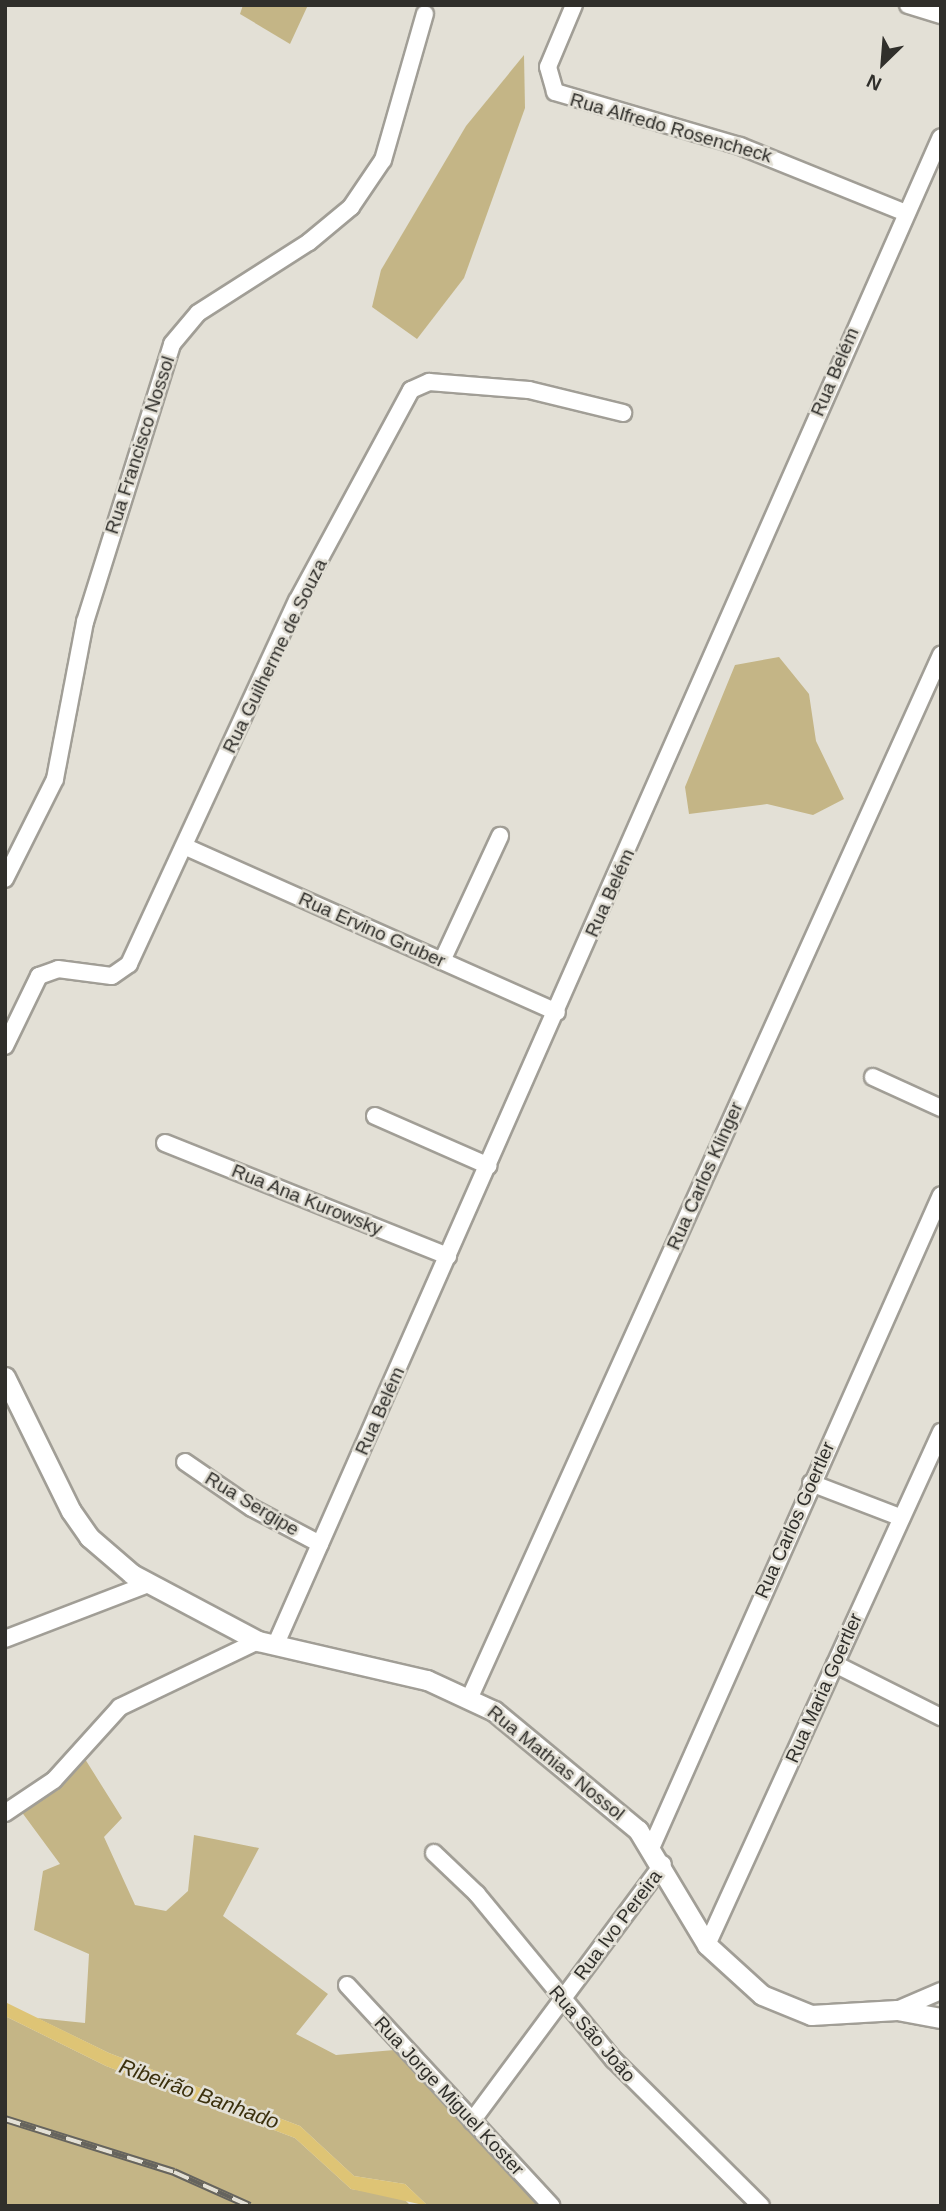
<!DOCTYPE html>
<meta charset="utf-8">
<style>
body{margin:0}
#map{position:relative;width:946px;height:2211px;overflow:hidden;background:#e3e0d6;font-family:Arial,sans-serif}
div>[style]{position:absolute}
.green>*{inset:0;background:#c4b586}
.water>*{inset:0;background:#dec475}
.roads{filter:drop-shadow(2px 0 #a19e96) drop-shadow(-2px 0 #a19e96) drop-shadow(0 2px #a19e96) drop-shadow(0 -2px #a19e96)}
.minor>*{height:16px;margin:-8px;padding:0 8px;transform-origin:8px;border-radius:8px;background:#fff}
.tertiary>*{height:19px;margin:-9.5px;padding:0 9.5px;transform-origin:9.5px;border-radius:9.5px;background:#fff}
.rail>*{height:8px;margin-top:-4px;transform-origin:0;background:repeating-linear-gradient(90deg,#e3e0d6 0 16px,#66645e 0 32px);box-sizing:border-box;border-block:2px solid #66645e}
span{translate:-50% -50%;white-space:nowrap;text-align:center;line-height:1.15;-webkit-text-stroke:5px #e3e0d6;paint-order:stroke}
.street-label{font-size:19px;color:#302f2b}
.water-label{font-size:21px;color:#3b300d;font-style:italic}
.frame{position:absolute;inset:0;border:7px solid #302f2b;pointer-events:none}
.north{position:absolute;left:848px;top:28px;width:70px;height:70px;-webkit-text-stroke:5px #e3e0d6;paint-order:stroke;rotate:205deg;font-size:19px;font-weight:700;line-height:28px;text-align:center;color:#302f2b}
.north::after{content:'';display:block;margin:auto;width:24px;height:32px;background:#302f2b;clip-path:polygon(50% 0,100% 100%,50% 72%,0 100%)}
</style>
<div id="map">
<div class="green">
<div style="clip-path:polygon(243px 5px,308px 5px,290px 44px,240px 14px)"></div>
<div style="clip-path:polygon(524px 55px,525px 108px,464px 278px,417px 339px,372px 307px,381px 270px,466px 126px)"></div>
<div style="clip-path:polygon(779px 657px,809px 694px,816px 741px,844px 799px,813px 815px,767px 804px,689px 814px,685px 787px,735px 665px)"></div>
<div style="clip-path:polygon(80px 1751px,122px 1818px,104px 1837px,135px 1905px,166px 1911px,188px 1891px,194px 1835px,259px 1848px,223px 1916px,328px 1994px,296px 2034px,336px 2055px,406px 2049px,552px 2206px,428px 2206px,405px 2184px,354px 2176px,300px 2126px,109px 2053px,37px 2018px,85px 2023px,89px 1954px,34px 1930px,43px 1871px,60px 1864px,18px 1807px)"></div>
<div style="clip-path:polygon(5px 2016px,106px 2066px,295px 2138px,351px 2189px,402px 2197px,411px 2206px,5px 2206px)"></div>
</div>
<div class="water">
<div style="clip-path:polygon(5px 2002px,109px 2053px,300px 2126px,354px 2176px,405px 2184px,428px 2206px,351px 2189px,295px 2138px,106px 2066px,5px 2016px)"></div>
</div>
<div class="roads">
<div class="minor">
<div style="left:574px;top:5px;width:67px;rotate:112.8deg"></div>
<div style="left:548px;top:67px;width:26px;rotate:74deg"></div>
<div style="left:555px;top:92px;width:193px;rotate:16.3deg"></div>
<div style="left:740px;top:146px;width:176px;rotate:22deg"></div>
<div style="left:908px;top:5px;width:34px;rotate:17deg"></div>
<div style="left:186px;top:847px;width:406px;rotate:24deg"></div>
<div style="left:5px;top:879px;width:112px;rotate:-63.4deg"></div>
<div style="left:55px;top:779px;width:160px;rotate:-79.2deg"></div>
<div style="left:85px;top:622px;width:291px;rotate:-72.6deg"></div>
<div style="left:172px;top:344px;width:40px;rotate:-50deg"></div>
<div style="left:198px;top:313px;width:132px;rotate:-32.6deg"></div>
<div style="left:309px;top:242px;width:55px;rotate:-39.8deg"></div>
<div style="left:351px;top:207px;width:57px;rotate:-55.8deg"></div>
<div style="left:383px;top:160px;width:152px;rotate:-74deg"></div>
<div style="left:442px;top:961px;width:138px;rotate:-65.1deg"></div>
<div style="left:5px;top:1046px;width:78px;rotate:-64.1deg"></div>
<div style="left:39px;top:976px;width:20px;rotate:-20deg"></div>
<div style="left:58px;top:969px;width:54px;rotate:7.4deg"></div>
<div style="left:112px;top:976px;width:21px;rotate:-35deg"></div>
<div style="left:129px;top:964px;width:400px;rotate:-65.2deg"></div>
<div style="left:297px;top:601px;width:240px;rotate:-61.6deg"></div>
<div style="left:411px;top:390px;width:20px;rotate:-24deg"></div>
<div style="left:429px;top:382px;width:100px;rotate:4.6deg"></div>
<div style="left:529px;top:390px;width:97px;rotate:13.7deg"></div>
<div style="left:873px;top:1077px;width:75px;rotate:24.5deg"></div>
<div style="left:375px;top:1116px;width:124px;rotate:23.7deg"></div>
<div style="left:165px;top:1143px;width:305px;rotate:21.8deg"></div>
<div style="left:185px;top:1462px;width:81px;rotate:34.5deg"></div>
<div style="left:252px;top:1508px;width:77px;rotate:27.9deg"></div>
<div style="left:811px;top:1483px;width:97px;rotate:21deg"></div>
<div style="left:5px;top:1639px;width:153px;rotate:-21deg"></div>
<div style="left:275px;top:1646px;width:1649px;rotate:-66.19deg"></div>
<div style="left:835px;top:1664px;width:119px;rotate:26.6deg"></div>
<div style="left:470px;top:1697px;width:1144px;rotate:-65.68deg"></div>
<div style="left:5px;top:1813px;width:59px;rotate:-34deg"></div>
<div style="left:54px;top:1780px;width:98px;rotate:-47.9deg"></div>
<div style="left:120px;top:1707px;width:153px;rotate:-25.6deg"></div>
<div style="left:652px;top:1846px;width:712px;rotate:-66.06deg"></div>
<div style="left:434px;top:1853px;width:59px;rotate:43.6deg"></div>
<div style="left:477px;top:1894px;width:215px;rotate:50.5deg"></div>
<div style="left:614px;top:2060px;width:207px;rotate:44.8deg"></div>
<div style="left:707px;top:1945px;width:564px;rotate:-65.48deg"></div>
<div style="left:347px;top:1985px;width:301px;rotate:47.2deg"></div>
<div style="left:897px;top:2010px;width:48px;rotate:-23.4deg"></div>
<div style="left:472px;top:2121px;width:320px;rotate:-53.4deg"></div>
</div>
<div class="tertiary">
<div style="left:5px;top:1377px;width:149px;rotate:63.8deg"></div>
<div style="left:71px;top:1511px;width:32px;rotate:55deg"></div>
<div style="left:89px;top:1537px;width:57px;rotate:40.7deg"></div>
<div style="left:132px;top:1574px;width:143px;rotate:28deg"></div>
<div style="left:258px;top:1641px;width:173px;rotate:13deg"></div>
<div style="left:427px;top:1680px;width:74px;rotate:24.8deg"></div>
<div style="left:494px;top:1711px;width:187px;rotate:39.6deg"></div>
<div style="left:638px;top:1830px;width:134px;rotate:59deg"></div>
<div style="left:707px;top:1945px;width:74px;rotate:42.3deg"></div>
<div style="left:762px;top:1995px;width:53px;rotate:22.2deg"></div>
<div style="left:811px;top:2015px;width:86px;rotate:-3.3deg"></div>
<div style="left:897px;top:2010px;width:45px;rotate:10.3deg"></div>
</div>
</div>
<div class="rail">
<div style="left:5px;top:2119px;width:177px;rotate:17.4deg"></div>
<div style="left:174px;top:2172px;width:83px;rotate:24.1deg"></div>
</div>
<div class="street-label">
<span style="left:671px;top:128px;rotate:16deg">Rua Alfredo Rosencheck</span>
<span style="left:835px;top:372px;rotate:-67deg">Rua Belém</span>
<span style="left:140px;top:445px;rotate:-72deg">Rua Francisco Nossol</span>
<span style="left:275px;top:656px;rotate:-64deg">Rua Guilherme de Souza</span>
<span style="left:610px;top:893px;rotate:-66deg">Rua Belém</span>
<span style="left:372px;top:930px;rotate:24deg">Rua Ervino Gruber</span>
<span style="left:705px;top:1176px;rotate:-66deg">Rua Carlos Klinger</span>
<span style="left:307px;top:1200px;rotate:22deg">Rua Ana Kurowsky</span>
<span style="left:380px;top:1411px;rotate:-66deg">Rua Belém</span>
<span style="left:252px;top:1504px;rotate:31deg">Rua Sergipe</span>
<span style="left:795px;top:1520px;rotate:-66deg">Rua Carlos Goertler</span>
<span style="left:824px;top:1688px;rotate:-66deg">Rua Maria Goertler</span>
<span style="left:556px;top:1763px;rotate:39deg">Rua Mathias Nossol</span>
<span style="left:618px;top:1925px;rotate:-53deg">Rua Ivo Pereira</span>
<span style="left:592px;top:2034px;rotate:49deg">Rua São João</span>
<span style="left:449px;top:2096px;rotate:47deg">Rua Jorge Miguel Koster</span>
</div>
<div class="water-label">
<span style="left:199px;top:2094px;rotate:20deg">Ribeirão Banhado</span>
</div>
<div class="frame"></div>
<div class="north">N</div>
</div>
